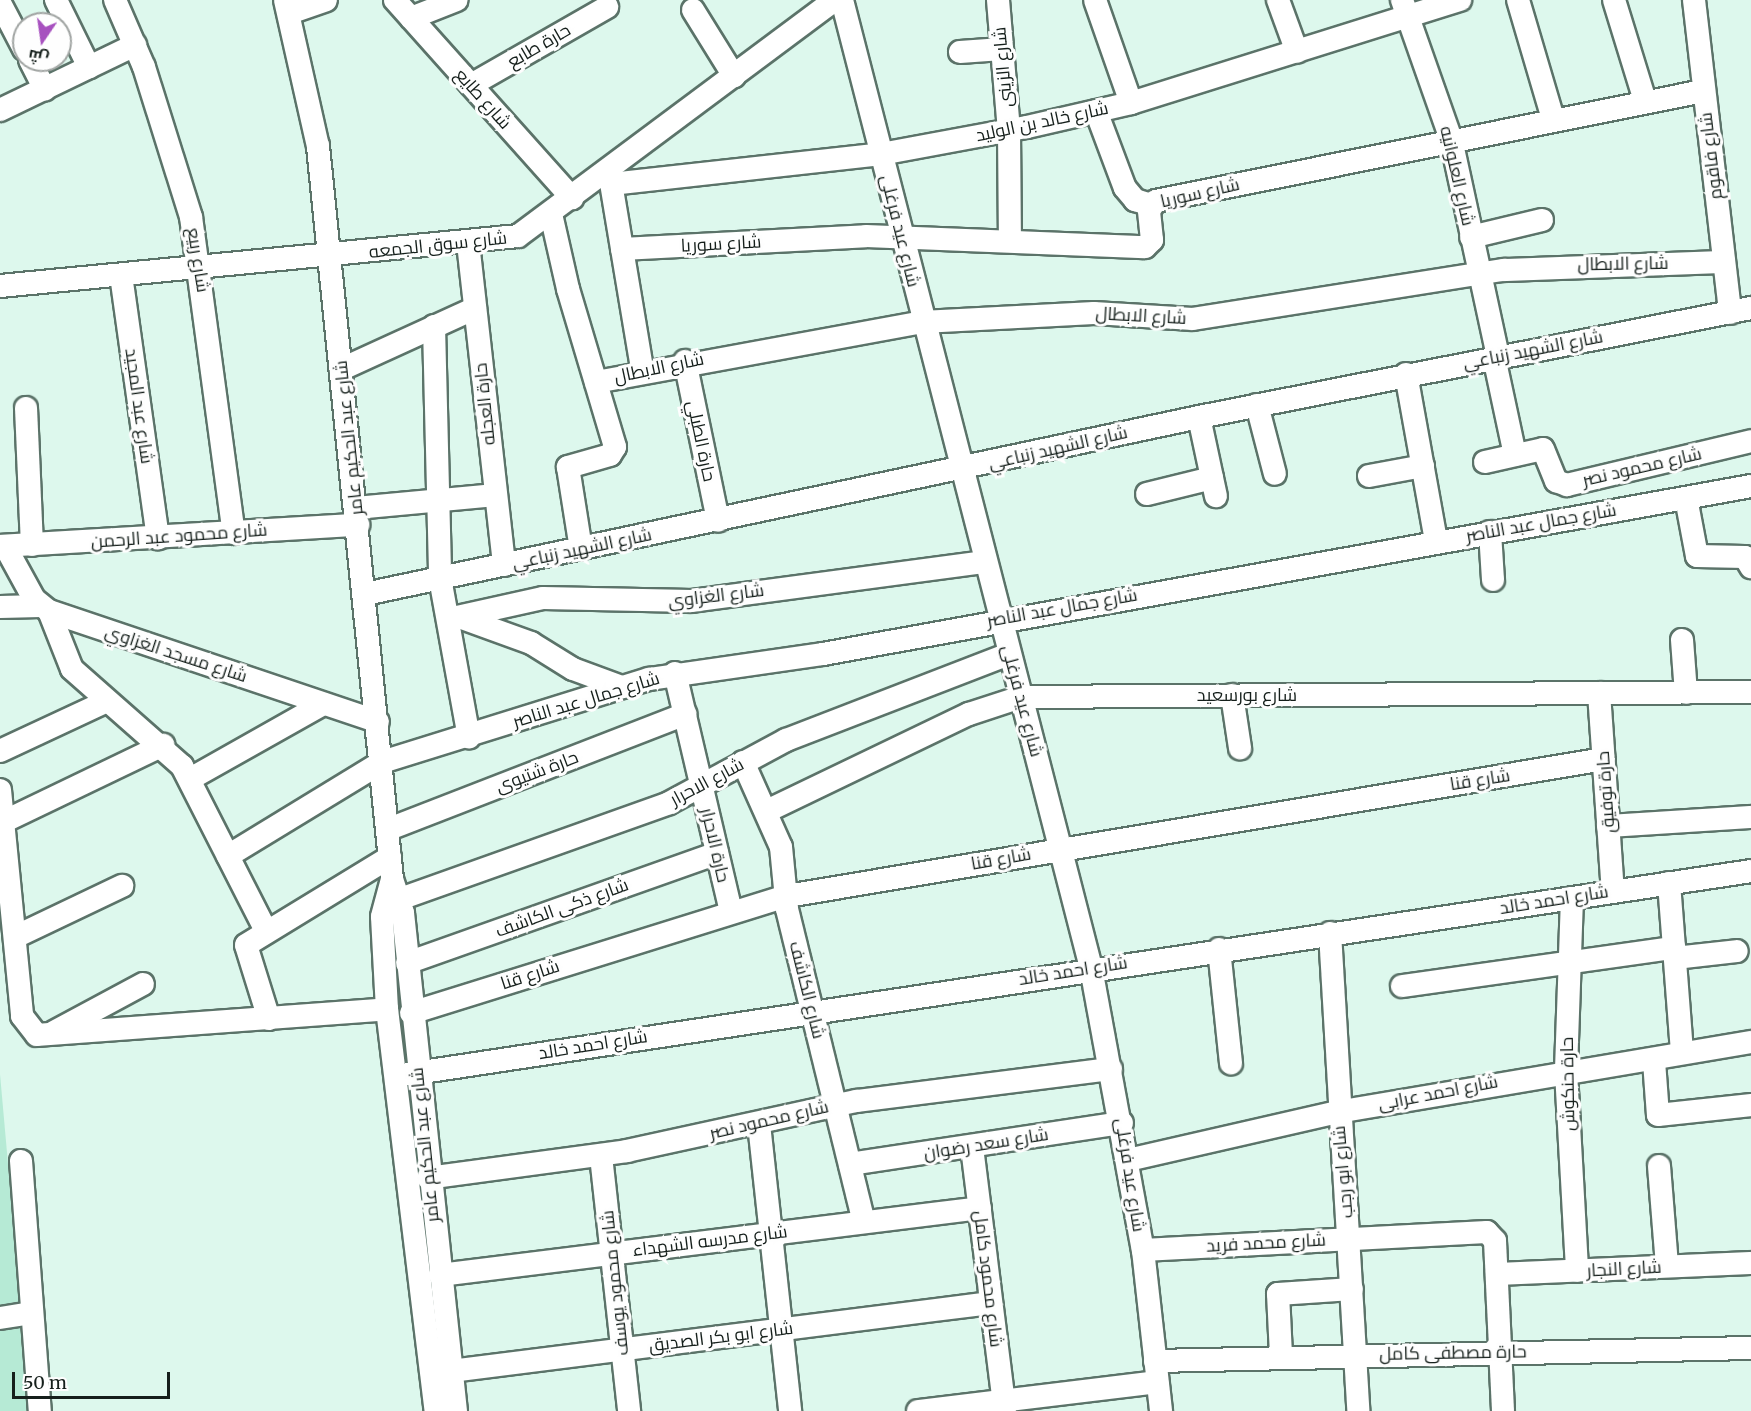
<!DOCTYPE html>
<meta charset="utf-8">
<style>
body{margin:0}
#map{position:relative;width:1751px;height:1411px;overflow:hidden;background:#ddf8ed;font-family:Merriweather,Cairo,serif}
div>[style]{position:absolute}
.green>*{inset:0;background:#b6ead5}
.roads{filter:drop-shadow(2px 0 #5b7369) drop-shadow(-2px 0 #5b7369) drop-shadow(0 2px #5b7369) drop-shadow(0 -2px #5b7369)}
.minor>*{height:22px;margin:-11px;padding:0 11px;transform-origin:11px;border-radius:11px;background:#fff}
span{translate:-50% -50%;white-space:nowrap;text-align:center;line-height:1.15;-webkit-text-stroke:6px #fefefe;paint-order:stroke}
.street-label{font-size:18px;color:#151f1b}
.north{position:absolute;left:12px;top:12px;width:60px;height:60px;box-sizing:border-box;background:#fefefe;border:2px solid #a1a5a3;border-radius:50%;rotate:193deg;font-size:16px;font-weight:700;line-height:24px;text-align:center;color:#151f1b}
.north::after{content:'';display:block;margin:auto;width:21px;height:27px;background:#a751bf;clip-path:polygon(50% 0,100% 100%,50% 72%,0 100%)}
.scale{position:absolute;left:12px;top:1372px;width:158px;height:27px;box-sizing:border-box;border:3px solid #151f1b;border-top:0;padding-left:8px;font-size:18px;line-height:21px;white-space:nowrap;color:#151f1b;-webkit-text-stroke:4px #fefefe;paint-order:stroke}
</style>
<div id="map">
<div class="green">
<div style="clip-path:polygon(0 1074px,30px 1411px,0 1411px)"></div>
</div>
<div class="roads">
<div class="minor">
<div style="left:56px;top:0;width:75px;rotate:63.8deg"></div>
<div style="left:115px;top:0;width:73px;rotate:66.6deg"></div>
<div style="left:144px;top:67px;width:157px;rotate:72.6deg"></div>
<div style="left:191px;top:217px;width:319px;rotate:82.3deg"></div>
<div style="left:285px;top:0;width:150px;rotate:77.3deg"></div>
<div style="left:318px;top:146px;width:737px;rotate:84.24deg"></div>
<div style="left:392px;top:879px;width:36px;rotate:72deg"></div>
<div style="left:403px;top:913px;width:501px;rotate:83.93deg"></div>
<div style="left:395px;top:0;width:266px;rotate:48.2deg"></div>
<div style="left:842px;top:0;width:1000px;rotate:75.57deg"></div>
<div style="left:1091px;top:968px;width:287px;rotate:79.6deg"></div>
<div style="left:1143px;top:1250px;width:162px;rotate:83.6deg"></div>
<div style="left:998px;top:0;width:131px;rotate:85.2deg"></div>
<div style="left:1009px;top:131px;width:110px;rotate:89.5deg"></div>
<div style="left:1095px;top:0;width:109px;rotate:70.7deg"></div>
<div style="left:1278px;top:0;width:55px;rotate:69.9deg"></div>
<div style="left:1402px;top:0;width:147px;rotate:70.6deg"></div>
<div style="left:1451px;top:139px;width:222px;rotate:77.8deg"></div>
<div style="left:1518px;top:0;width:124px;rotate:73.6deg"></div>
<div style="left:1614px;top:0;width:106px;rotate:72.9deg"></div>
<div style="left:1694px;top:0;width:315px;rotate:83.4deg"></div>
<div style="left:0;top:3px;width:52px;rotate:62.4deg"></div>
<div style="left:693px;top:10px;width:78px;rotate:58.2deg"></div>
<div style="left:289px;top:13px;width:39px;rotate:-19deg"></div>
<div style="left:411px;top:18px;width:49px;rotate:-21.4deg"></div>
<div style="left:960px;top:52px;width:42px;rotate:-4.1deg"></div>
<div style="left:30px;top:60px;width:33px;rotate:63deg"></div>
<div style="left:471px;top:85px;width:157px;rotate:-29.8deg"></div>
<div style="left:0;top:110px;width:150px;rotate:-25.7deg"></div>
<div style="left:1096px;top:111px;width:82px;rotate:69.4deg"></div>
<div style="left:1125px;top:188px;width:16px;rotate:50deg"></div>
<div style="left:1135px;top:200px;width:17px;rotate:17deg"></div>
<div style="left:609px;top:171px;width:201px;rotate:80.5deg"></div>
<div style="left:611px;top:184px;width:272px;rotate:-6.3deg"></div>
<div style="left:881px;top:154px;width:148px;rotate:-10.5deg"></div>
<div style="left:1027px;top:127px;width:107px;rotate:-13deg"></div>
<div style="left:1131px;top:103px;width:345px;rotate:-17.4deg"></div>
<div style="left:551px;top:214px;width:77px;rotate:77.2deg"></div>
<div style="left:568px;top:289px;width:165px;rotate:73.4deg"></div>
<div style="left:615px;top:447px;width:9px;rotate:122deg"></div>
<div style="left:610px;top:455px;width:44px;rotate:164.1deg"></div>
<div style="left:568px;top:467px;width:83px;rotate:81deg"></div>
<div style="left:1471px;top:237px;width:73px;rotate:-13.5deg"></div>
<div style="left:468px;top:243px;width:324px;rotate:83.6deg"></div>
<div style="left:622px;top:249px;width:244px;rotate:-3deg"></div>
<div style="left:866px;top:236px;width:279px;rotate:2.3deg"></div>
<div style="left:1145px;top:247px;width:10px;rotate:-45deg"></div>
<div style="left:1152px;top:240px;width:30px;rotate:-96deg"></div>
<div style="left:1149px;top:210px;width:11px;rotate:-52deg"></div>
<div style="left:1156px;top:201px;width:558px;rotate:-11.37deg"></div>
<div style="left:121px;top:275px;width:266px;rotate:82deg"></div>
<div style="left:0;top:286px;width:520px;rotate:-5.51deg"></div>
<div style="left:518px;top:236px;width:395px;rotate:-36.7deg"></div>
<div style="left:434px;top:326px;width:252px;rotate:88.6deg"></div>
<div style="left:440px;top:578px;width:162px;rotate:79.7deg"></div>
<div style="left:1494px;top:357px;width:100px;rotate:77.9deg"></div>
<div style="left:685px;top:361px;width:163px;rotate:78.3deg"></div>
<div style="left:342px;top:369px;width:146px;rotate:-24.6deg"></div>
<div style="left:1406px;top:374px;width:170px;rotate:79.8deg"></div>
<div style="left:596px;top:382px;width:331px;rotate:-10.4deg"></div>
<div style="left:922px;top:322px;width:172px;rotate:-3deg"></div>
<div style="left:1094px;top:313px;width:99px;rotate:3.5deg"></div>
<div style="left:1193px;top:319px;width:315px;rotate:-9deg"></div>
<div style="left:1504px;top:270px;width:220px;rotate:-2.1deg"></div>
<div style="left:1257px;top:405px;width:71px;rotate:75.4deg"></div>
<div style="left:26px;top:408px;width:137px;rotate:87.5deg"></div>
<div style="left:1199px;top:417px;width:81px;rotate:77.9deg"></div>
<div style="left:1485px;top:462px;width:59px;rotate:-12.6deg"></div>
<div style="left:1543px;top:449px;width:35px;rotate:68deg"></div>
<div style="left:1556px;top:481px;width:12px;rotate:20deg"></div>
<div style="left:1567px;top:485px;width:189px;rotate:-13.4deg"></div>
<div style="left:1369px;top:476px;width:55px;rotate:-10.5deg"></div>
<div style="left:1147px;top:494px;width:67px;rotate:-13.8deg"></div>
<div style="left:1686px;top:498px;width:59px;rotate:79.3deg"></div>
<div style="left:1697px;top:556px;width:48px;rotate:1.2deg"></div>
<div style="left:1745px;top:557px;width:12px;rotate:59deg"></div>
<div style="left:356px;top:508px;width:140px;rotate:-5.3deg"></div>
<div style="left:1490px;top:532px;width:48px;rotate:86.4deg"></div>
<div style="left:0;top:546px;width:359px;rotate:-3.4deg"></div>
<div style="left:5px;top:546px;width:60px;rotate:61.3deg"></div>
<div style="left:34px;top:599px;width:19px;rotate:39deg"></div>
<div style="left:49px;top:611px;width:347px;rotate:18.6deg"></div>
<div style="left:365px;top:594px;width:853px;rotate:-11.98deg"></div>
<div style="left:1199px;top:417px;width:563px;rotate:-11.17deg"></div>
<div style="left:0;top:607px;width:41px;rotate:-1.4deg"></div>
<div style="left:49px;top:611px;width:62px;rotate:68.4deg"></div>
<div style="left:72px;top:669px;width:147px;rotate:41.4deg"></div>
<div style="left:182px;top:766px;width:185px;rotate:63deg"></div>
<div style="left:459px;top:617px;width:77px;rotate:19.9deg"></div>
<div style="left:531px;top:643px;width:49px;rotate:31.8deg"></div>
<div style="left:573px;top:669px;width:52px;rotate:20.2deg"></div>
<div style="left:448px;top:619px;width:97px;rotate:-12.5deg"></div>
<div style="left:543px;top:598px;width:149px;rotate:1.2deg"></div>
<div style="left:692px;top:601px;width:296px;rotate:-7.6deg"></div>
<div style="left:1682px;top:640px;width:53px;rotate:85.7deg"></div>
<div style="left:675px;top:673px;width:244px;rotate:76.8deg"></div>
<div style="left:1599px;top:693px;width:198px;rotate:86deg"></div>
<div style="left:1232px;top:695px;width:54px;rotate:81.4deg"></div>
<div style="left:0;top:751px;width:118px;rotate:-25deg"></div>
<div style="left:743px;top:762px;width:93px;rotate:65.9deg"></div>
<div style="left:781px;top:847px;width:62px;rotate:84.5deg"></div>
<div style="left:787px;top:909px;width:322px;rotate:76.2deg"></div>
<div style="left:190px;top:779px;width:153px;rotate:-29.4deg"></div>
<div style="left:0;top:790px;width:227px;rotate:84.4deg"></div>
<div style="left:22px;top:1016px;width:24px;rotate:52deg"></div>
<div style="left:37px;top:1035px;width:351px;rotate:-4.2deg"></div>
<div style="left:767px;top:811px;width:224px;rotate:-25.7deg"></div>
<div style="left:969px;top:714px;width:55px;rotate:-18.1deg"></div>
<div style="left:1021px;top:697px;width:730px;rotate:-0.39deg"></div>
<div style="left:3px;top:822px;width:178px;rotate:-25.7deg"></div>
<div style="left:1608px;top:826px;width:143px;rotate:-3.6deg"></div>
<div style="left:389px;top:829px;width:318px;rotate:-21.2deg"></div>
<div style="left:228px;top:856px;width:180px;rotate:-31.4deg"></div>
<div style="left:382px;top:762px;width:280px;rotate:-17.3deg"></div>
<div style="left:649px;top:679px;width:176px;rotate:-8.2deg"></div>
<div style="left:823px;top:654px;width:943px;rotate:-10.26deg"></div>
<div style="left:392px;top:879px;width:39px;rotate:105deg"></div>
<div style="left:382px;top:917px;width:92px;rotate:86.9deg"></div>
<div style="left:387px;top:1009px;width:405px;rotate:83.1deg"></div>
<div style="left:1669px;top:883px;width:169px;rotate:85.6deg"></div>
<div style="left:1572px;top:898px;width:174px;rotate:92deg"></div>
<div style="left:1566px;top:1072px;width:199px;rotate:86.8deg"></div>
<div style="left:400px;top:899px;width:286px;rotate:-19.6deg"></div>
<div style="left:669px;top:803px;width:133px;rotate:-28.3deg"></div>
<div style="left:786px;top:740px;width:239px;rotate:-21.1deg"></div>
<div style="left:1330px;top:933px;width:479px;rotate:86.6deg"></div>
<div style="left:15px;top:937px;width:119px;rotate:-25.5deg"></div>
<div style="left:1219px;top:949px;width:115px;rotate:84deg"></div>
<div style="left:1675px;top:958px;width:62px;rotate:-6.4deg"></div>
<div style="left:407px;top:963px;width:329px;rotate:-19.5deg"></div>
<div style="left:1402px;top:986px;width:275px;rotate:-8deg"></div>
<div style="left:411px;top:1013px;width:394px;rotate:-17.3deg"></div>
<div style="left:787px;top:896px;width:828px;rotate:-9.52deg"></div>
<div style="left:269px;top:1019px;width:77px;rotate:-107.3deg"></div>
<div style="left:246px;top:945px;width:169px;rotate:-31.4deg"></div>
<div style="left:54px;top:1032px;width:101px;rotate:-28.3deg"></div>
<div style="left:1654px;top:1061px;width:54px;rotate:85.8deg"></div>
<div style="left:1658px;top:1115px;width:94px;rotate:-6.1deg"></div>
<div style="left:396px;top:1076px;width:1370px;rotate:-8.6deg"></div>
<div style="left:759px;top:1124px;width:289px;rotate:83.8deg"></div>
<div style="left:972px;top:1147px;width:266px;rotate:82.9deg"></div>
<div style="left:601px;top:1156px;width:257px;rotate:83.7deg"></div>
<div style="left:1128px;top:1160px;width:214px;rotate:-12.9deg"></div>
<div style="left:1337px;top:1112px;width:420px;rotate:-9.6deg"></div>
<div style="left:21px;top:1161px;width:251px;rotate:85.7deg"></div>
<div style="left:850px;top:1164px;width:275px;rotate:-8.6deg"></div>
<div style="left:1659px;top:1166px;width:100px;rotate:85.4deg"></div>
<div style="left:428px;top:1178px;width:201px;rotate:-7.7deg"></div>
<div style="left:627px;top:1151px;width:235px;rotate:-12.3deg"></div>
<div style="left:857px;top:1101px;width:256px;rotate:-7.2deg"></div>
<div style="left:1143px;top:1250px;width:344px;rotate:-3deg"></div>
<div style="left:1487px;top:1232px;width:12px;rotate:48deg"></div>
<div style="left:1495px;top:1241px;width:170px;rotate:87.3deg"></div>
<div style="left:1497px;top:1274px;width:254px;rotate:-2.5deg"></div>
<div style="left:440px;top:1275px;width:544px;rotate:-7.07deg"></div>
<div style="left:0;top:1318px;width:31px;rotate:-9deg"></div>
<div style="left:1281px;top:1355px;width:61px;rotate:-92.8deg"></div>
<div style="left:1278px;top:1294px;width:74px;rotate:-3.9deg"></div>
<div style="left:1155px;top:1361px;width:596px;rotate:-1.25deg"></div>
<div style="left:451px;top:1371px;width:544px;rotate:-7.18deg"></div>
<div style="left:918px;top:1411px;width:241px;rotate:-6.9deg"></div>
</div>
</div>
<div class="street-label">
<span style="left:539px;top:46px;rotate:-30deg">حارة طابع</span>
<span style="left:1003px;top:67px;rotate:-95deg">شارع الزينى</span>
<span style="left:483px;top:99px;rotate:48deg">شارع طايع</span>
<span style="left:1042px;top:122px;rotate:-12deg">شارع خالد بن الوليد</span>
<span style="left:1711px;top:156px;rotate:-97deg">شارع فاقوم</span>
<span style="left:1457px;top:176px;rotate:77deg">شارع العلوانيه</span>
<span style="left:1200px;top:193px;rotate:-13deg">شارع سوريا</span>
<span style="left:900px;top:231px;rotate:76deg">شارع عيد فرغلى</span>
<span style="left:721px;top:244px;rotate:-3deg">شارع سوريا</span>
<span style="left:438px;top:245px;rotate:-6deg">شارع سوق الجمعه</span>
<span style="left:198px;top:260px;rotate:81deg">شارع ربيع</span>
<span style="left:1623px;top:264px;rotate:-1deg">شارع الابطال</span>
<span style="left:1141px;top:316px;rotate:3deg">شارع الابطال</span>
<span style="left:1533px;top:350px;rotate:-11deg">شارع الشهيد زنباعي</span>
<span style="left:659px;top:368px;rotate:-12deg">شارع الابطال</span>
<span style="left:485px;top:404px;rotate:-96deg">حارة العجله</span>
<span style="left:139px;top:406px;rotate:82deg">شارع عبد المجيد</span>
<span style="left:349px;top:438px;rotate:-96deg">شارع عبد الحكيم عامر</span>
<span style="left:701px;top:441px;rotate:78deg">حارة الطبلي</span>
<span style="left:1058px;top:448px;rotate:-13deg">شارع الشهيد زنباعي</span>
<span style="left:1642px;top:467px;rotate:-13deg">شارع محمود نصر</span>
<span style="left:1541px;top:523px;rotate:-10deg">شارع جمال عبد الناصر</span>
<span style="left:179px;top:536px;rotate:-4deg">شارع محمود عبد الرحمن</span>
<span style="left:582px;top:549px;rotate:-12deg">شارع الشهيد زنباعي</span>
<span style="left:716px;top:596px;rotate:-7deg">شارع الغزاوي</span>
<span style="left:1062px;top:608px;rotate:-10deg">شارع جمال عبد الناصر</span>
<span style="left:176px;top:654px;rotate:18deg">شارع مسجد الغزاوي</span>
<span style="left:1247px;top:695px">شارع بورسعيد</span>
<span style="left:586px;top:700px;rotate:-17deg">شارع جمال عبد الناصر</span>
<span style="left:1022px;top:701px;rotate:75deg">شارع عيد فرغلى</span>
<span style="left:537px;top:772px;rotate:-21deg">حارة شتيوى</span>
<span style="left:1480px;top:780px;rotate:-9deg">شارع قنا</span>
<span style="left:707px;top:782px;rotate:-28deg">شارع الاحرار</span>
<span style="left:1606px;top:792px;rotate:-94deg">حارة توفيق</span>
<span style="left:715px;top:845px;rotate:77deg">حارة الاحرار</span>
<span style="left:1001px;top:859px;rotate:-10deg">شارع قنا</span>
<span style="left:1554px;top:900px;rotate:-9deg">شارع احمد خالد</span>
<span style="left:562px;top:908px;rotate:-20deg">شارع ذكى الكاشف</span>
<span style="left:1073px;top:971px;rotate:-9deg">شارع احمد خالد</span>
<span style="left:530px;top:975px;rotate:-18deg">شارع قنا</span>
<span style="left:807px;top:990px;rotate:76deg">شارع الكاشف</span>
<span style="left:593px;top:1045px;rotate:-9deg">شارع احمد خالد</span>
<span style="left:1568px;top:1084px;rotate:-91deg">حارة حنكوش</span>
<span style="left:1438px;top:1093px;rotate:-11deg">شارع احمد عرابى</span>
<span style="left:769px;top:1120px;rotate:-13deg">شارع محمود نصر</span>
<span style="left:986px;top:1144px;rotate:-9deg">شارع سعد رضوان</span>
<span style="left:425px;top:1145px;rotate:-96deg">شارع عبد الحكيم عامر</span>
<span style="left:1343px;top:1172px;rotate:-95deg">شارع ابو رجب</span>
<span style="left:1130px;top:1175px;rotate:81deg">شارع عيد فرغلى</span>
<span style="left:710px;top:1241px;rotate:-7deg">شارع مدرسه الشهداء</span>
<span style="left:1266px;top:1243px;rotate:-3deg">شارع محمد فريد</span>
<span style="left:1624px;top:1269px;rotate:-3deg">شارع النجار</span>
<span style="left:988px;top:1279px;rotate:83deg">شارع محمود كامل</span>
<span style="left:615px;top:1283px;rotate:-96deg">شارع محمود يوسف</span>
<span style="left:721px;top:1337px;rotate:-7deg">شارع ابو بكر الصديق</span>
<span style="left:1453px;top:1353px;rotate:-1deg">حارة مصطفى كامل</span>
</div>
<div class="north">ش</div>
<div class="scale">50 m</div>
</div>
